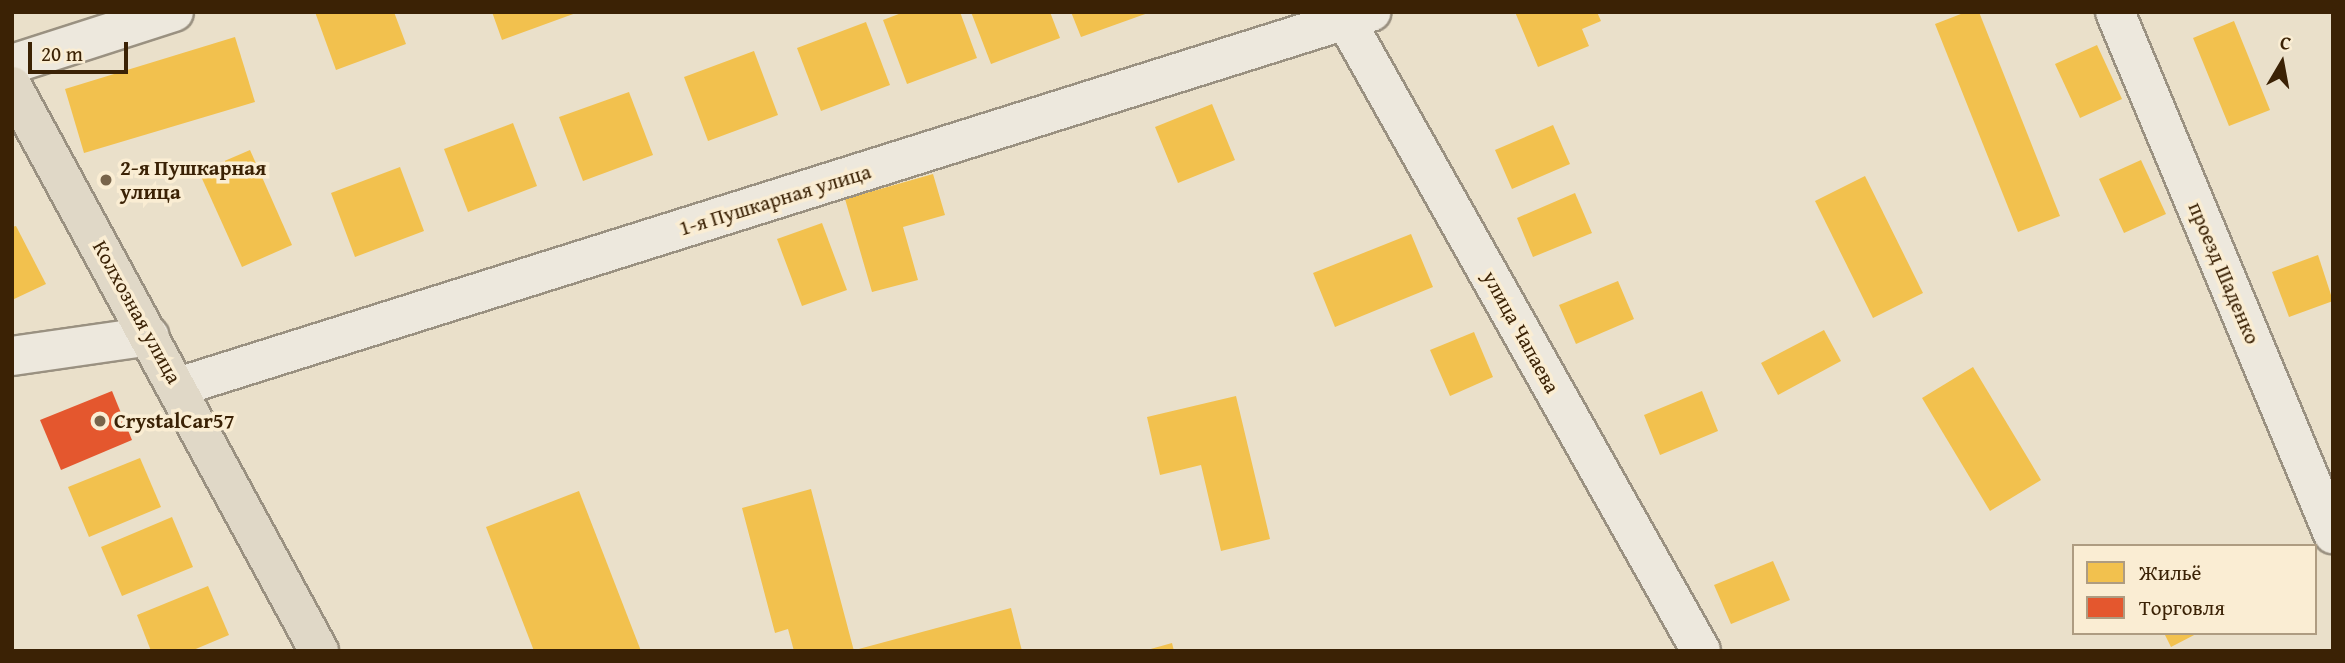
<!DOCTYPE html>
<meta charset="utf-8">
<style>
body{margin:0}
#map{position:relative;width:2345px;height:663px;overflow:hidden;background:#eae0ca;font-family:"Gentium Book Plus",serif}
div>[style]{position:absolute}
.homes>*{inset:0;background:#f2c14e}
.shops>*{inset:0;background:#e4572e}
.roads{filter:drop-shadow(2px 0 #9a9181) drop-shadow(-2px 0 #9a9181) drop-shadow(0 2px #9a9181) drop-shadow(0 -2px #9a9181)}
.minor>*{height:38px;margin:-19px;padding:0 19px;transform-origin:19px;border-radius:19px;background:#ede8dd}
.major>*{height:38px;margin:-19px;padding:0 19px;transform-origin:19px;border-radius:19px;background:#e0d8c7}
.dots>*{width:19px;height:19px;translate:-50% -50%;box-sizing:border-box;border:4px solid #faedd3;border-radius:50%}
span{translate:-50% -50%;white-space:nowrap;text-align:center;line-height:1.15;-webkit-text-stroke:7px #faedd3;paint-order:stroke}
.poi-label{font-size:21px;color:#3b2205;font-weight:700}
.left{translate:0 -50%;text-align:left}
.street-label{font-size:21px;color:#3b2205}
.frame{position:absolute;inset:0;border:14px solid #3b2205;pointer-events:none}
.legend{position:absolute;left:2072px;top:544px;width:245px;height:91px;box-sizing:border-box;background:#faedd3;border:2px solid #ae9c81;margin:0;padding:9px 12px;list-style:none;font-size:21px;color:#3b2205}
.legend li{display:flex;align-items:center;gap:14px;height:35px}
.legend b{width:35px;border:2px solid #ae9c81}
.north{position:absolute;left:2247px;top:28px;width:70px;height:70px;-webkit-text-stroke:5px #faedd3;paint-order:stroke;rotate:10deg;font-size:19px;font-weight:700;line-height:28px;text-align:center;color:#3b2205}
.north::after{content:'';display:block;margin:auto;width:24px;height:32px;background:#3b2205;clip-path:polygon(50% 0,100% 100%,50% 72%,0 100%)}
.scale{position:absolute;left:28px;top:42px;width:100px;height:32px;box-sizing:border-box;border:4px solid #3b2205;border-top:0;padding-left:9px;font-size:21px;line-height:24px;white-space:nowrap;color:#3b2205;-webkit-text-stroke:5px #faedd3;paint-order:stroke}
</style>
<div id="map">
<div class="homes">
<div style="clip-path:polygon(315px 12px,394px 12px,406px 44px,336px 70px)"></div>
<div style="clip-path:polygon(492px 12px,576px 12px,576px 13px,502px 40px)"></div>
<div style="clip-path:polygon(904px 12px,960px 12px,977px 58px,907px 84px,883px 20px)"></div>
<div style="clip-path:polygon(971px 12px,1050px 12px,1060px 38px,991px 64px)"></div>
<div style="clip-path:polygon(1071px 12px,1148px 12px,1148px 13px,1081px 37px)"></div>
<div style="clip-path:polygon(1515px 12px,1597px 12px,1601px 21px,1582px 29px,1589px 46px,1538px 67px)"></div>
<div style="clip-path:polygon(1966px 12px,1979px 12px,2060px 216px,2018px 232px,1935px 24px)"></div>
<div style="clip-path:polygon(2234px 21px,2270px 110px,2229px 126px,2193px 38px)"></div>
<div style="clip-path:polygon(866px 22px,890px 85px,821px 111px,797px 48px)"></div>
<div style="clip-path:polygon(235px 37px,255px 102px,84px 153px,65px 89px)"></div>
<div style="clip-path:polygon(2097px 45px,2122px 99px,2080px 118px,2055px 64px)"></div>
<div style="clip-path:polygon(754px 51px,778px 115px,708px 141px,684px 77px)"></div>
<div style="clip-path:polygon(629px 92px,653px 155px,583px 181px,559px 117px)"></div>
<div style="clip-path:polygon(1212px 104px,1235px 160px,1178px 183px,1155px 127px)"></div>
<div style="clip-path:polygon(513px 123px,537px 186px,468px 212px,444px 149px)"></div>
<div style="clip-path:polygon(1553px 125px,1570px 164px,1512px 189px,1495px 150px)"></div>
<div style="clip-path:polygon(250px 150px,292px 245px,242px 267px,199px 172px)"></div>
<div style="clip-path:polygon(2141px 160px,2166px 214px,2124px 233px,2099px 179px)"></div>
<div style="clip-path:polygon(400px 167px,424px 231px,355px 257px,331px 193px)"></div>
<div style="clip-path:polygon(933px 174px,945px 215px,903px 227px,918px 280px,872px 292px,845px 199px)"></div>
<div style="clip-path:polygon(1865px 176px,1923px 293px,1873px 318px,1815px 201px)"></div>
<div style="clip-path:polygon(1575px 193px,1592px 233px,1533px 257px,1517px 218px)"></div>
<div style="clip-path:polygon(822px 223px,847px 290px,802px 306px,777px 239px)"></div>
<div style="clip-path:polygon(16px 226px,46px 284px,12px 300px,12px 227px)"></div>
<div style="clip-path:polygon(1411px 234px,1433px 287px,1335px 327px,1313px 273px)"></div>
<div style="clip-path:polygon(2318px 255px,2333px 301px,2289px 317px,2272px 272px)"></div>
<div style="clip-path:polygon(1618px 281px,1634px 319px,1576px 344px,1559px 305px)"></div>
<div style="clip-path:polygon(1824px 330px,1841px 361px,1778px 395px,1761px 363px)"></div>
<div style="clip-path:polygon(1474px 332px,1493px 377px,1450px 396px,1430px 350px)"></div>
<div style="clip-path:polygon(1973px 367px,2041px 480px,1990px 511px,1922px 398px)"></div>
<div style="clip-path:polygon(1702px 391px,1718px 431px,1660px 455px,1644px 415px)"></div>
<div style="clip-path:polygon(1236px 396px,1270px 539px,1221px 551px,1201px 465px,1160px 475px,1147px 417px)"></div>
<div style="clip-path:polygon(140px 458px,161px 507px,89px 537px,68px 487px)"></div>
<div style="clip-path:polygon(811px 489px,854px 651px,794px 651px,788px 629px,775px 633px,742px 508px)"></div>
<div style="clip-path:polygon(579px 491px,641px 651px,534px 651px,486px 527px)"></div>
<div style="clip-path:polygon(172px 517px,193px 567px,122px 596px,101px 547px)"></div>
<div style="clip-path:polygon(1773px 561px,1790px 600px,1731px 624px,1714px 585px)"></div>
<div style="clip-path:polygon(208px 586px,229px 635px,191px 651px,151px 651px,137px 615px)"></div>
<div style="clip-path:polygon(1011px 608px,1022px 651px,855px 651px,855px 650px)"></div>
<div style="clip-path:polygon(2164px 633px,2198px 633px,2171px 647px)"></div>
<div style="clip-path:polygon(1172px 643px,1174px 651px,1147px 651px,1147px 650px)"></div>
</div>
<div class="shops">
<div style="clip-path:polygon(112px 391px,132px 440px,61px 470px,40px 420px)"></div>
</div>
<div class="roads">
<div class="minor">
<div style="left:1341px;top:12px;width:733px;rotate:60.6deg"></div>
<div style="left:2115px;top:12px;width:566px;rotate:67.33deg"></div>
<div style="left:12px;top:64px;width:170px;rotate:-17.8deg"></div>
<div style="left:12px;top:356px;width:139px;rotate:-8.2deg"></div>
<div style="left:178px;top:387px;width:1251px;rotate:-17.45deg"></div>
</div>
<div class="major">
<div style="left:12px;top:86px;width:643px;rotate:61.48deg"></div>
</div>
</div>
<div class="dots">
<div style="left:106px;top:180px;background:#78644a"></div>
<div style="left:100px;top:421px;background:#78644a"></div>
</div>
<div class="poi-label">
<span class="left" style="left:120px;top:180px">2-я Пушкарная<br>улица</span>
<span class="left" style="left:114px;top:421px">CrystalCar57</span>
</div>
<div class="street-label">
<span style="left:775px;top:200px;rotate:-17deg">1-я Пушкарная улица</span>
<span style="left:2224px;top:273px;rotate:67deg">проезд Шаденко</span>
<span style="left:137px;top:312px;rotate:61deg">Колхозная улица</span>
<span style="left:1521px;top:332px;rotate:61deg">улица Чапаева</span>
</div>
<div class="frame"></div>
<ul class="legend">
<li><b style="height:19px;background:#f2c14e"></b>Жильё</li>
<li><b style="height:19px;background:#e4572e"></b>Торговля</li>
</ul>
<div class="north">С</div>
<div class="scale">20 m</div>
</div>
